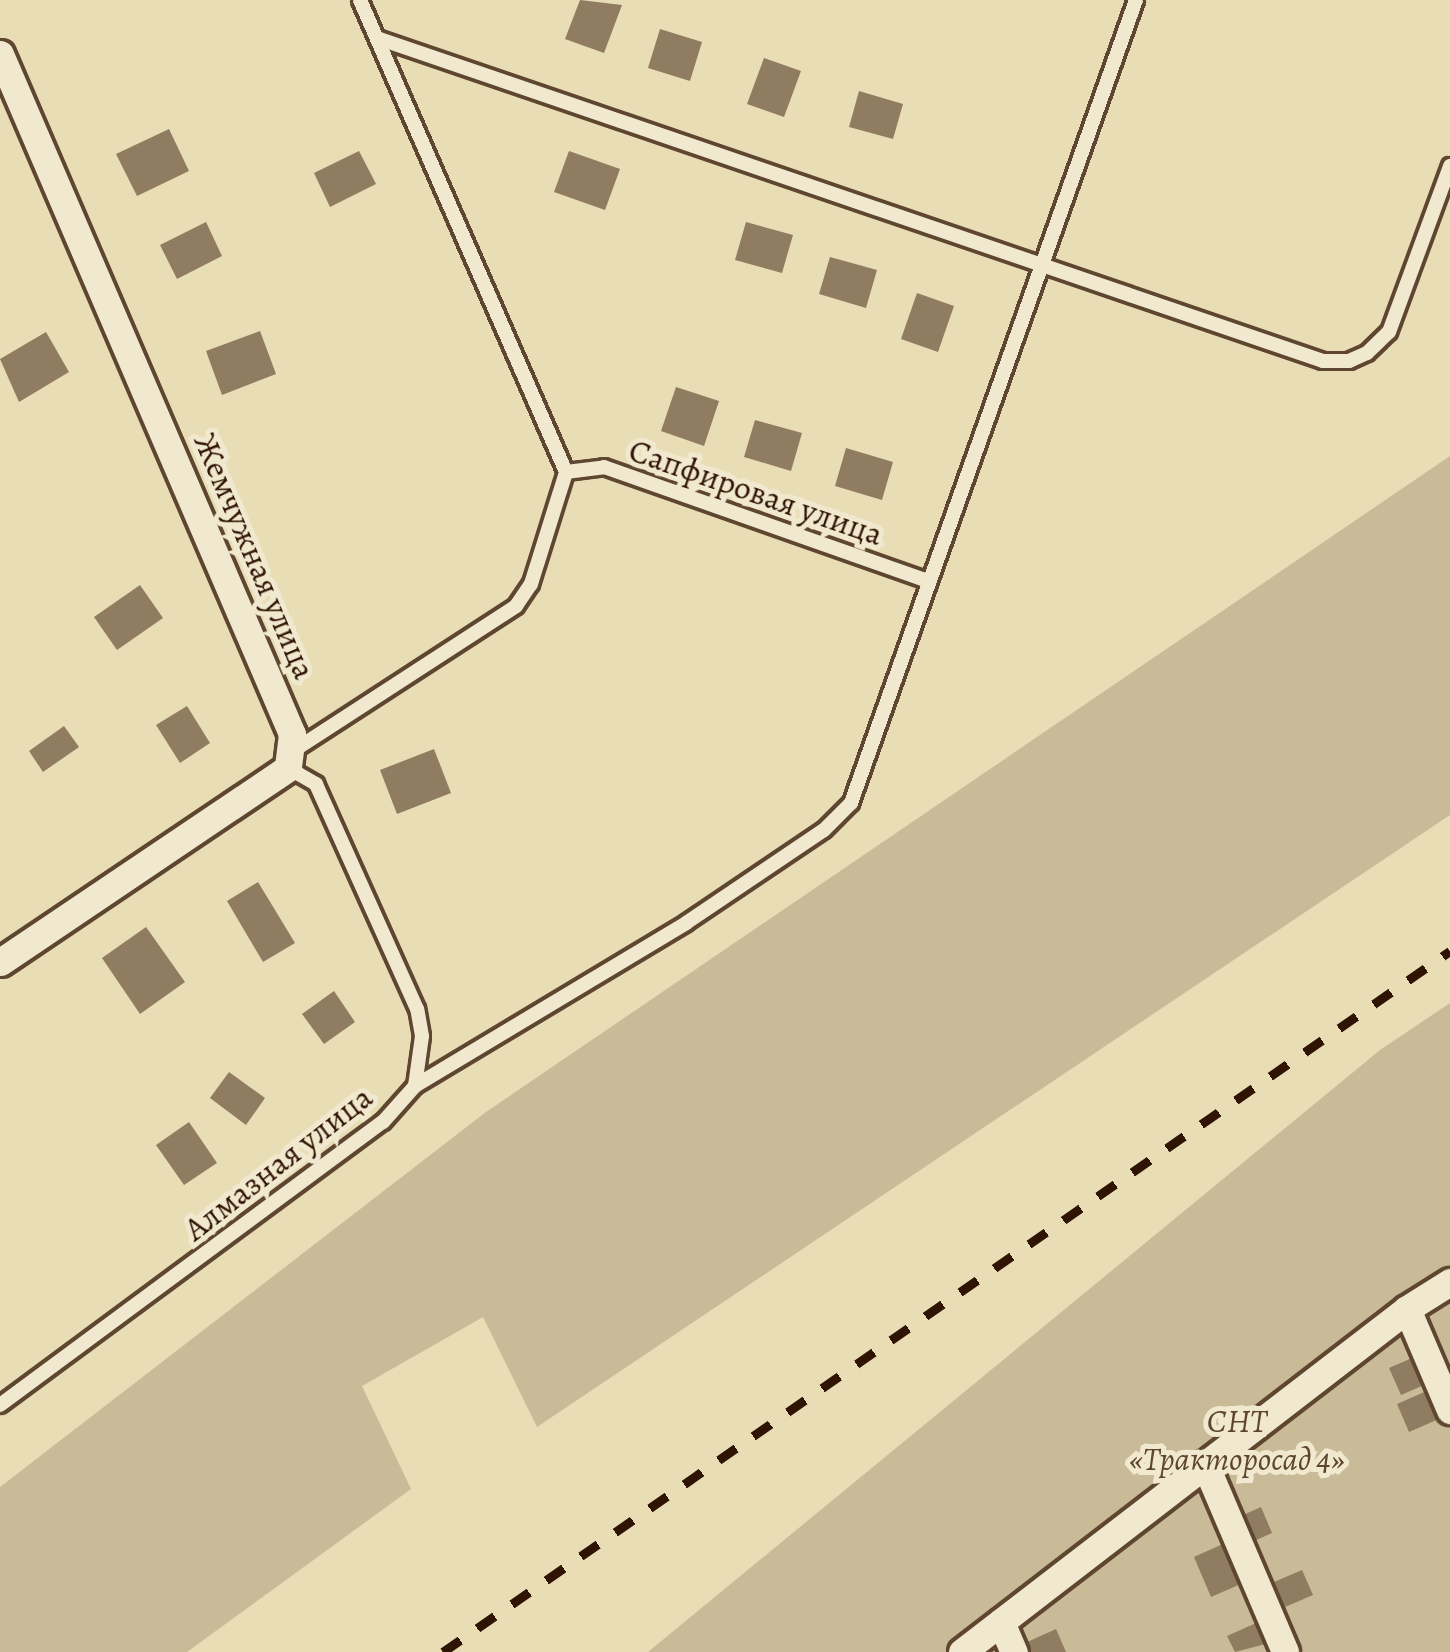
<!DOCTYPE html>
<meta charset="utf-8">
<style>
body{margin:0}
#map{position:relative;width:1450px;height:1652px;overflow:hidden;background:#e9ddb5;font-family:Alegreya,serif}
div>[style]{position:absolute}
.green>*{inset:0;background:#c9bb97}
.building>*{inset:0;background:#907c60}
.roads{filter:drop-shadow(3px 0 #5e4630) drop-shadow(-3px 0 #5e4630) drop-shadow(0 3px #5e4630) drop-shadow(0 -3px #5e4630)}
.service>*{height:14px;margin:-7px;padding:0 7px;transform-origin:7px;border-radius:7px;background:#f1e9cf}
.minor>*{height:27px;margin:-13.5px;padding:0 13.5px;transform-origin:13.5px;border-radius:13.5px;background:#f1e9cf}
.rail>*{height:9px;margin-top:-4.5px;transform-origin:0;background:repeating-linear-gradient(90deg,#2f1303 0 21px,transparent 0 42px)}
span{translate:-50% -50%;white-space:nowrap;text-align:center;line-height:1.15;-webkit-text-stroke:10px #f1e9cf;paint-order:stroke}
.street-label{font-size:33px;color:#2f1303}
.park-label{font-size:33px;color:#5d452f;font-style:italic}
</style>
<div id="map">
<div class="green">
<div style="clip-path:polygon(1450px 456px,1450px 815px,537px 1427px,483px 1317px,362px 1386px,411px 1489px,187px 1652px,0 1652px,0 1487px,486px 1112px)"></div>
<div style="clip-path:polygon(1450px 1003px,1450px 1652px,648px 1652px,1380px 1050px)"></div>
</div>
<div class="building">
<div style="clip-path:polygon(580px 0,622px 5px,604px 53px,565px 39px)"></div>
<div style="clip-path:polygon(660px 29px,702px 42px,690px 81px,648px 68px)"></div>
<div style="clip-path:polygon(764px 58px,801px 71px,784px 117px,747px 104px)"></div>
<div style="clip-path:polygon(859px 91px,903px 104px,893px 139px,849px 127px)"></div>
<div style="clip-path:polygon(169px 129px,189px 171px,137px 196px,116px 154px)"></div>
<div style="clip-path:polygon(359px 151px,376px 184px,330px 207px,314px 173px)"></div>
<div style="clip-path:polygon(569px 151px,620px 169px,605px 210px,554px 192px)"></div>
<div style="clip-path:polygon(206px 222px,222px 256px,177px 279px,160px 245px)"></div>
<div style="clip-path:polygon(746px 222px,793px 235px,782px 273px,735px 260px)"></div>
<div style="clip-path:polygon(830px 257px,877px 270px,866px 308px,819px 294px)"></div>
<div style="clip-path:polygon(917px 293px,954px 306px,938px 352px,901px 339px)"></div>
<div style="clip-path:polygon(260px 331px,276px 374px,222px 395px,206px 351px)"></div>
<div style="clip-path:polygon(46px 332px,69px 372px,19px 402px,0 359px)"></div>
<div style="clip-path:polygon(676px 387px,719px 401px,704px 446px,661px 431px)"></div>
<div style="clip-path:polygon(755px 420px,802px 433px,791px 471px,744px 457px)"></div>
<div style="clip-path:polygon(846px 448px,893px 462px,882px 500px,835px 486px)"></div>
<div style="clip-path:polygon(140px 585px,163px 618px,117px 650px,94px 617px)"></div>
<div style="clip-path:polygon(187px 706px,210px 743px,180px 763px,156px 725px)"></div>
<div style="clip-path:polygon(64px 726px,79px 747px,43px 772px,29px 751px)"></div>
<div style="clip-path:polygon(434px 749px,451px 793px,397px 814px,380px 770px)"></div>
<div style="clip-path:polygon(258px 882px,295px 943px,263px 962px,227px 901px)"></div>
<div style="clip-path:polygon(146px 927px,185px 982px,140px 1014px,102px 958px)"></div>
<div style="clip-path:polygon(334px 991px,355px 1022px,324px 1044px,302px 1014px)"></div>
<div style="clip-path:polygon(229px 1072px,265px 1098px,246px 1125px,210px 1098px)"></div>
<div style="clip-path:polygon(189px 1122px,217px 1163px,184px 1185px,156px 1145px)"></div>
<div style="clip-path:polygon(1412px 1358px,1424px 1385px,1401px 1395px,1389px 1368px)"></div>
<div style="clip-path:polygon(1429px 1390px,1441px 1418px,1409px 1432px,1397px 1404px)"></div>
<div style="clip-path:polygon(1261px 1507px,1272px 1533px,1254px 1541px,1243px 1515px)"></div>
<div style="clip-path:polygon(1225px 1543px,1243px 1583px,1211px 1597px,1194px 1557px)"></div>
<div style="clip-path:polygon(1302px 1570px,1313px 1595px,1285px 1607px,1274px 1582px)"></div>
<div style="clip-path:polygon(1263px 1620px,1273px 1642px,1235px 1652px,1227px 1636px)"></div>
<div style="clip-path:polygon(1056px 1629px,1066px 1652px,1028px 1652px,1025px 1643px)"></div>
</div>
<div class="roads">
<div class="service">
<div style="left:377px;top:38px;width:1000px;rotate:18.85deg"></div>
<div style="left:1323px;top:361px;width:26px"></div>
<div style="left:1349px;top:361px;width:20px;rotate:-24deg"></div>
<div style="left:1367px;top:353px;width:30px;rotate:-44deg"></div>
<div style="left:1389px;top:332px;width:177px;rotate:-69.8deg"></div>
<div style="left:566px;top:472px;width:38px;rotate:-7deg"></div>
<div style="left:604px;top:467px;width:343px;rotate:19.4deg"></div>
<div style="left:293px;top:751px;width:266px;rotate:-33deg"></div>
<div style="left:516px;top:606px;width:27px;rotate:-56deg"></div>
<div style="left:531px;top:584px;width:117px;rotate:-72.6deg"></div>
<div style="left:566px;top:472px;width:515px;rotate:-113.58deg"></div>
<div style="left:415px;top:1086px;width:316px;rotate:-31deg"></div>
<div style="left:686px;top:923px;width:166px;rotate:-34deg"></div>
<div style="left:824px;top:830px;width:38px;rotate:-45deg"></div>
<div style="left:851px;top:803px;width:852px;rotate:-70.46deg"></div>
<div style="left:0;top:1405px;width:476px;rotate:-36.5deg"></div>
<div style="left:383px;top:1122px;width:48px;rotate:-48.4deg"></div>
<div style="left:415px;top:1086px;width:50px;rotate:-82deg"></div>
<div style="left:422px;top:1036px;width:27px;rotate:-100deg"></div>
<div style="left:417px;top:1009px;width:247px;rotate:-114.2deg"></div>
<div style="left:316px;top:784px;width:32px;rotate:-150deg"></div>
</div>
<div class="minor">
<div style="left:0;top:54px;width:740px;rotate:66.76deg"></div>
<div style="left:292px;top:734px;width:34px;rotate:97deg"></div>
<div style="left:288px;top:768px;width:347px;rotate:146deg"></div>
<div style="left:1407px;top:1309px;width:110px;rotate:66.9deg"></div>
<div style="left:1205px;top:1464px;width:204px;rotate:66.9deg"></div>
<div style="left:1001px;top:1622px;width:33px;rotate:67deg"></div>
<div style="left:962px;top:1652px;width:562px;rotate:-37.62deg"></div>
<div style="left:1407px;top:1309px;width:51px;rotate:-32.1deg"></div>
</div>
</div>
<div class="rail">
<div style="left:443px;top:1652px;width:1227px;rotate:-34.84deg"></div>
</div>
<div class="street-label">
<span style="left:756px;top:492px;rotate:19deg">Сапфировая улица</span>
<span style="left:255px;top:556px;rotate:67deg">Жемчужная улица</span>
<span style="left:278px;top:1163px;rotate:-38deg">Алмазная улица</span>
</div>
<div class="park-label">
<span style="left:1237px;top:1440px">СНТ<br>«Тракторосад 4»</span>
</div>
</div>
